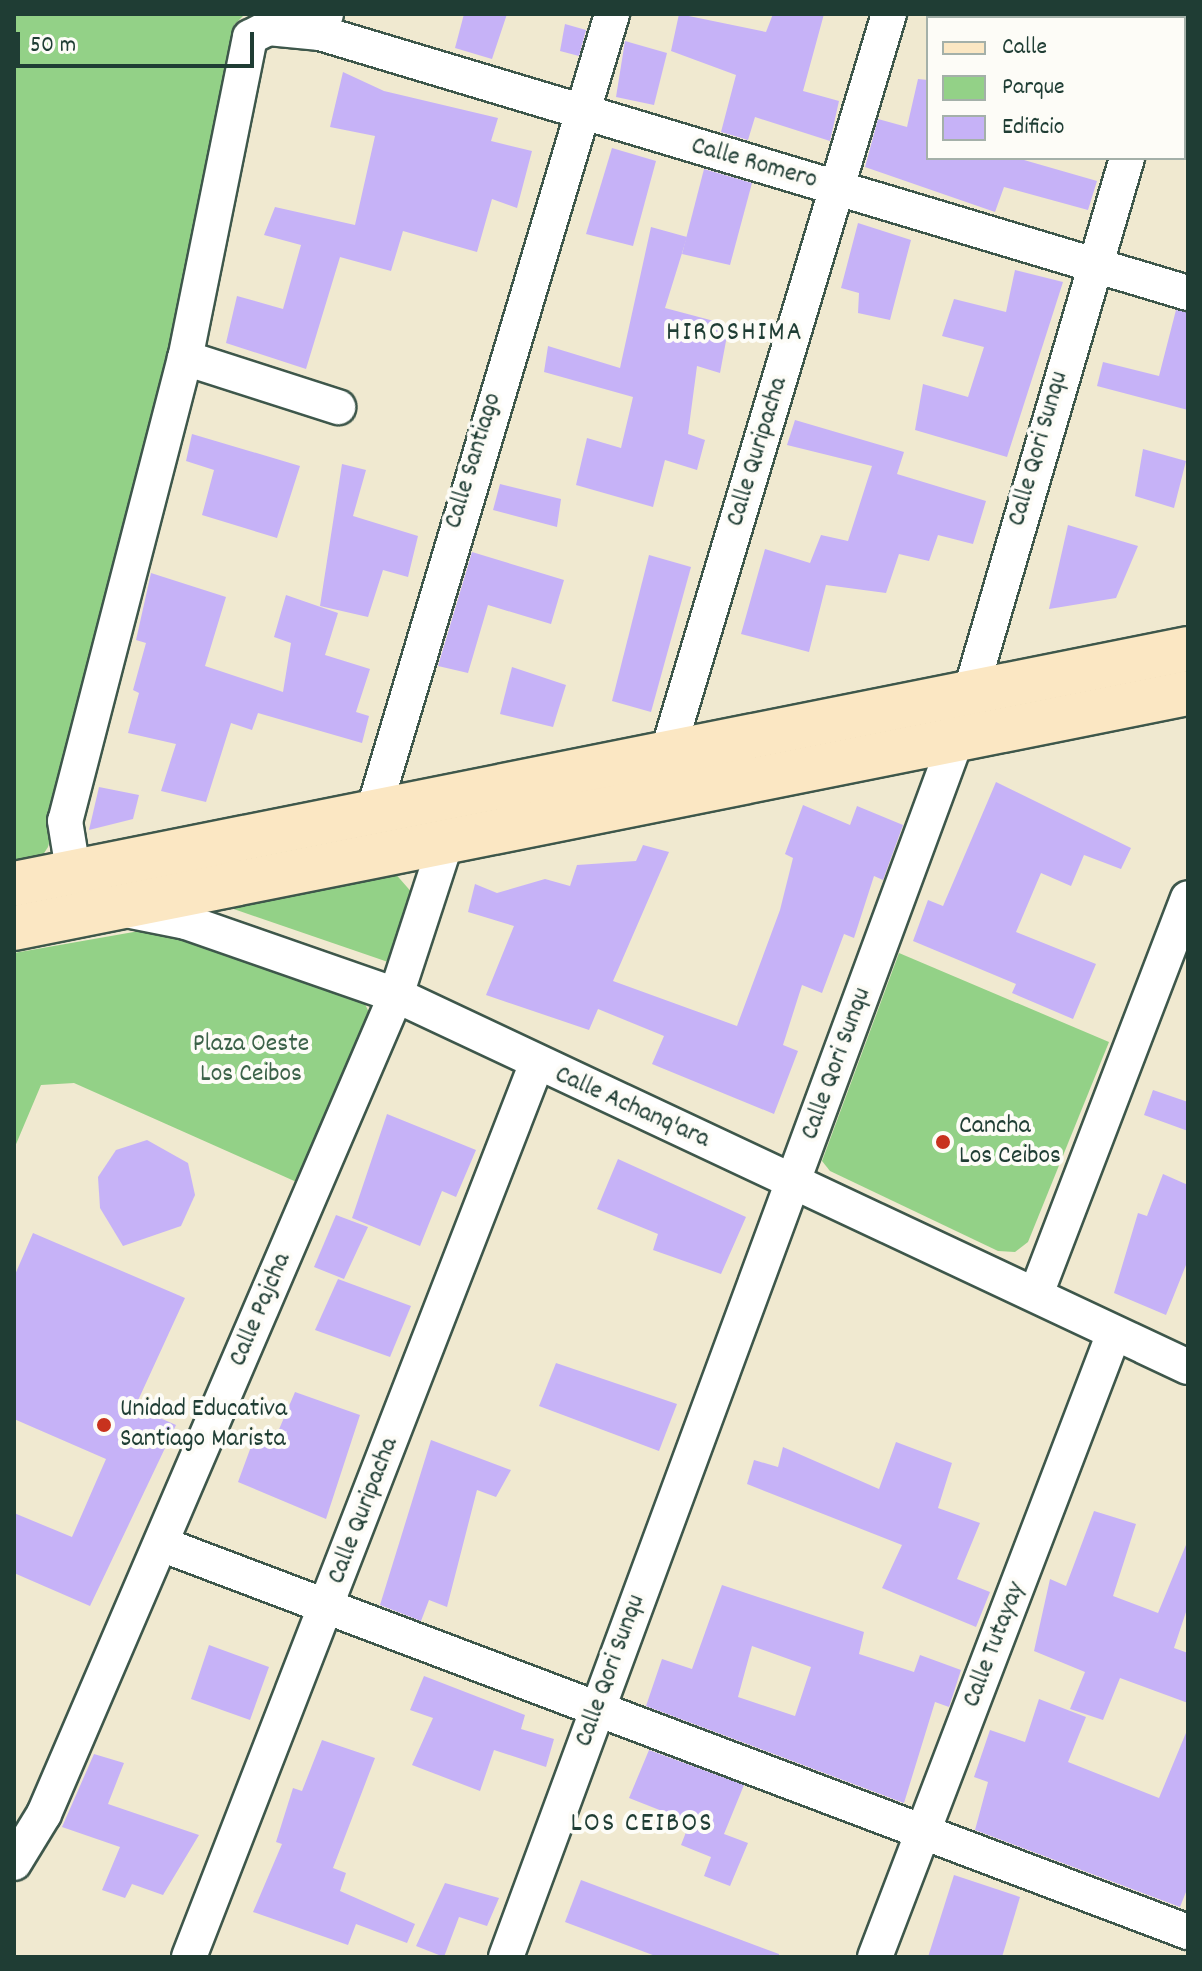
<!DOCTYPE html>
<style>
body{margin:0}
#map{position:relative;width:1202px;height:1971px;overflow:hidden;background:#f0e9d0;font-family:Dekko,sans-serif}
div>[style]{position:absolute}
.green>*{inset:0;background:#93d187}
.building>*{inset:0;background:#c6b2f7}
.roads{filter:drop-shadow(2px 0 #3e574b) drop-shadow(-2px 0 #3e574b) drop-shadow(0 2px #3e574b) drop-shadow(0 -2px #3e574b)}
.minor>*{height:34px;margin:-17px;padding:0 17px;transform-origin:17px;border-radius:17px;background:#fff}
.secondary>*{height:44px;margin:-22px;padding:0 22px;transform-origin:22px;border-radius:22px;background:#fbe7c3}
.dots>*{width:22px;height:22px;translate:-50% -50%;box-sizing:border-box;border:4px solid #fdfcf7;border-radius:50%}
span{translate:-50% -50%;white-space:nowrap;text-align:center;line-height:1.15;-webkit-text-stroke:8px #fdfcf7;paint-order:stroke}
.street-label{font-size:26px;color:#1f3d34}
.park-label{font-size:26px;color:#3c6249}
.poi-label{font-size:26px;color:#1f3d34}
.left{translate:0 -50%;text-align:left}
.neighbourhood-label{font-size:28px;color:#1f3d34;letter-spacing:2px}
.frame{position:absolute;inset:0;border:16px solid #1f3d34;pointer-events:none}
.legend{position:absolute;left:926px;top:16px;width:260px;height:144px;box-sizing:border-box;background:#fdfcf7;border:2px solid #a4b0a9;margin:0;padding:10px 14px;list-style:none;font-size:24px;color:#1f3d34}
.legend li{display:flex;align-items:center;gap:16px;height:40px}
.legend b{width:40px;border:2px solid #a4b0a9}
.scale{position:absolute;left:16px;top:32px;width:238px;height:36px;box-sizing:border-box;border:4px solid #1f3d34;border-top:0;padding-left:10px;font-size:24px;line-height:28px;white-space:nowrap;color:#1f3d34;-webkit-text-stroke:6px #fdfcf7;paint-order:stroke}
</style>
<div id="map">
<div class="green">
<div style="clip-path:polygon(14px 14px,245px 14px,234px 25px,181px 307px,48px 847px,39px 861px,14px 866px)"></div>
<div style="clip-path:polygon(393px 871px,414px 895px,412px 917px,388px 962px,225px 906px)"></div>
<div style="clip-path:polygon(145px 930px,214px 946px,365px 1004px,372px 1019px,301px 1184px,74px 1083px,41px 1085px,14px 1149px,14px 953px)"></div>
<div style="clip-path:polygon(899px 953px,1109px 1042px,1028px 1242px,1015px 1252px,998px 1251px,830px 1171px,822px 1161px)"></div>
</div>
<div class="building">
<div style="clip-path:polygon(464px 14px,507px 14px,492px 59px,455px 48px)"></div>
<div style="clip-path:polygon(679px 14px,766px 32px,773px 14px,824px 14px,803px 91px,839px 101px,830px 141px,755px 117px,748px 140px,721px 132px,736px 75px,671px 51px)"></div>
<div style="clip-path:polygon(565px 24px,586px 30px,579px 56px,560px 51px)"></div>
<div style="clip-path:polygon(625px 41px,667px 53px,654px 105px,616px 97px)"></div>
<div style="clip-path:polygon(343px 72px,384px 91px,498px 118px,491px 141px,532px 151px,517px 208px,492px 199px,477px 252px,403px 231px,391px 271px,340px 257px,306px 369px,226px 343px,237px 296px,283px 309px,301px 245px,264px 235px,275px 207px,355px 225px,375px 136px,330px 127px)"></div>
<div style="clip-path:polygon(918px 79px,928px 80px,928px 158px,1017px 158px,1097px 181px,1088px 210px,1004px 187px,995px 212px,865px 167px,878px 119px,907px 127px)"></div>
<div style="clip-path:polygon(612px 148px,656px 161px,633px 246px,586px 234px)"></div>
<div style="clip-path:polygon(704px 169px,752px 183px,730px 265px,682px 254px)"></div>
<div style="clip-path:polygon(858px 223px,911px 240px,890px 320px,858px 313px,859px 293px,841px 288px)"></div>
<div style="clip-path:polygon(651px 227px,687px 237px,665px 308px,729px 325px,720px 373px,697px 366px,688px 434px,705px 440px,697px 470px,665px 460px,653px 507px,576px 485px,587px 438px,621px 448px,633px 397px,544px 372px,548px 346px,620px 368px)"></div>
<div style="clip-path:polygon(1015px 270px,1063px 282px,1007px 457px,915px 430px,923px 384px,968px 397px,984px 347px,942px 336px,954px 299px,1006px 312px)"></div>
<div style="clip-path:polygon(1176px 310px,1188px 312px,1188px 410px,1097px 386px,1103px 362px,1159px 376px)"></div>
<div style="clip-path:polygon(795px 420px,904px 452px,897px 474px,986px 501px,973px 544px,938px 535px,929px 561px,899px 554px,886px 593px,826px 585px,809px 652px,741px 634px,765px 549px,810px 563px,821px 535px,848px 541px,872px 466px,787px 445px)"></div>
<div style="clip-path:polygon(192px 434px,300px 466px,277px 538px,202px 515px,214px 470px,186px 461px)"></div>
<div style="clip-path:polygon(1143px 449px,1186px 461px,1174px 508px,1135px 496px)"></div>
<div style="clip-path:polygon(342px 464px,366px 470px,353px 516px,418px 536px,408px 577px,383px 570px,368px 617px,320px 606px)"></div>
<div style="clip-path:polygon(500px 484px,561px 499px,557px 527px,493px 510px)"></div>
<div style="clip-path:polygon(1068px 525px,1138px 546px,1116px 598px,1049px 609px)"></div>
<div style="clip-path:polygon(472px 552px,564px 580px,551px 624px,488px 605px,468px 673px,438px 666px)"></div>
<div style="clip-path:polygon(649px 555px,691px 567px,651px 712px,612px 701px)"></div>
<div style="clip-path:polygon(151px 573px,226px 597px,205px 666px,283px 692px,291px 643px,274px 637px,286px 595px,338px 613px,325px 655px,370px 669px,356px 712px,369px 716px,362px 743px,258px 713px,252px 730px,231px 723px,206px 802px,161px 791px,176px 744px,128px 733px,139px 693px,133px 690px,146px 643px,136px 640px)"></div>
<div style="clip-path:polygon(512px 667px,566px 685px,553px 727px,500px 714px)"></div>
<div style="clip-path:polygon(996px 782px,1131px 848px,1121px 869px,1084px 855px,1071px 886px,1041px 873px,1016px 932px,1096px 964px,1073px 1019px,1012px 993px,1016px 984px,913px 941px,928px 900px,943px 906px)"></div>
<div style="clip-path:polygon(99px 787px,139px 795px,133px 819px,89px 830px)"></div>
<div style="clip-path:polygon(803px 805px,850px 825px,857px 806px,903px 825px,883px 880px,874px 876px,854px 938px,844px 934px,822px 993px,802px 985px,783px 1045px,798px 1051px,774px 1114px,652px 1064px,664px 1036px,598px 1009px,589px 1030px,486px 995px,514px 926px,468px 912px,475px 884px,497px 893px,545px 879px,570px 886px,577px 865px,636px 861px,643px 845px,669px 852px,613px 981px,737px 1026px,780px 910px,793px 858px,785px 854px)"></div>
<div style="clip-path:polygon(1153px 1090px,1188px 1102px,1188px 1131px,1144px 1115px)"></div>
<div style="clip-path:polygon(387px 1114px,476px 1150px,456px 1197px,442px 1191px,420px 1246px,352px 1218px)"></div>
<div style="clip-path:polygon(147px 1140px,188px 1163px,195px 1195px,181px 1226px,123px 1246px,100px 1208px,98px 1177px,116px 1150px)"></div>
<div style="clip-path:polygon(618px 1159px,746px 1217px,721px 1274px,653px 1250px,658px 1234px,597px 1209px)"></div>
<div style="clip-path:polygon(1163px 1174px,1188px 1185px,1188px 1260px,1166px 1315px,1114px 1293px,1138px 1213px,1147px 1216px)"></div>
<div style="clip-path:polygon(336px 1215px,368px 1227px,344px 1279px,314px 1267px)"></div>
<div style="clip-path:polygon(33px 1233px,185px 1298px,135px 1407px,176px 1425px,90px 1606px,14px 1573px,14px 1513px,72px 1537px,106px 1459px,14px 1419px,14px 1277px)"></div>
<div style="clip-path:polygon(338px 1279px,411px 1306px,390px 1357px,315px 1330px)"></div>
<div style="clip-path:polygon(556px 1363px,677px 1404px,659px 1451px,539px 1406px)"></div>
<div style="clip-path:polygon(295px 1392px,360px 1415px,326px 1519px,238px 1482px,256px 1433px,274px 1441px)"></div>
<div style="clip-path:polygon(431px 1440px,511px 1470px,496px 1497px,477px 1490px,447px 1607px,429px 1600px,421px 1621px,380px 1605px)"></div>
<div style="clip-path:polygon(896px 1442px,952px 1463px,938px 1508px,980px 1523px,957px 1579px,990px 1592px,976px 1627px,882px 1588px,902px 1545px,747px 1484px,754px 1460px,778px 1467px,783px 1447px,879px 1489px)"></div>
<div style="clip-path:polygon(1094px 1511px,1136px 1524px,1113px 1596px,1158px 1613px,1188px 1540px,1188px 1606px,1174px 1648px,1188px 1653px,1188px 1703px,1120px 1678px,1103px 1720px,1070px 1709px,1085px 1672px,1034px 1651px,1050px 1579px,1066px 1586px)"></div>
<div style="clip-path:polygon(evenodd,722px 1585px,864px 1632px,859px 1654px,914px 1672px,920px 1655px,961px 1670px,949px 1707px,935px 1702px,904px 1803px,646px 1706px,662px 1659px,692px 1669px,722px 1585px,752px 1646px,811px 1667px,795px 1716px,738px 1697px,752px 1646px)"></div>
<div style="clip-path:polygon(209px 1645px,269px 1667px,250px 1720px,191px 1699px)"></div>
<div style="clip-path:polygon(424px 1676px,525px 1715px,521px 1729px,554px 1739px,546px 1767px,494px 1750px,480px 1791px,412px 1765px,433px 1718px,410px 1710px)"></div>
<div style="clip-path:polygon(1039px 1699px,1086px 1717px,1068px 1762px,1159px 1798px,1188px 1728px,1188px 1887px,1180px 1907px,975px 1830px,988px 1782px,974px 1777px,990px 1730px,1025px 1742px)"></div>
<div style="clip-path:polygon(322px 1740px,375px 1758px,333px 1868px,346px 1873px,340px 1891px,415px 1924px,407px 1943px,356px 1924px,348px 1945px,253px 1912px,282px 1844px,276px 1842px,293px 1788px,302px 1791px)"></div>
<div style="clip-path:polygon(649px 1750px,744px 1785px,724px 1834px,748px 1843px,730px 1886px,704px 1876px,711px 1857px,681px 1845px,690px 1822px,629px 1798px)"></div>
<div style="clip-path:polygon(94px 1754px,124px 1763px,108px 1804px,199px 1835px,163px 1895px,132px 1884px,125px 1898px,102px 1890px,120px 1847px,62px 1827px)"></div>
<div style="clip-path:polygon(954px 1875px,1020px 1897px,1002px 1957px,928px 1957px)"></div>
<div style="clip-path:polygon(581px 1880px,779px 1954px,779px 1957px,658px 1957px,565px 1922px)"></div>
<div style="clip-path:polygon(445px 1883px,499px 1898px,487px 1926px,459px 1917px,444px 1957px,416px 1946px)"></div>
</div>
<div class="roads">
<div class="minor">
<div style="left:326px;top:14px;width:20px;rotate:108deg"></div>
<div style="left:320px;top:33px;width:52px;rotate:-174.5deg"></div>
<div style="left:268px;top:28px;width:20px;rotate:153deg"></div>
<div style="left:250px;top:37px;width:328px;rotate:101.4deg"></div>
<div style="left:185px;top:358px;width:478px;rotate:104.5deg"></div>
<div style="left:65px;top:821px;width:50px;rotate:80.7deg"></div>
<div style="left:73px;top:870px;width:49px;rotate:47.5deg"></div>
<div style="left:106px;top:906px;width:82px;rotate:11.3deg"></div>
<div style="left:186px;top:922px;width:222px;rotate:19.2deg"></div>
<div style="left:396px;top:995px;width:875px;rotate:25.16deg"></div>
<div style="left:1170px;top:18px;width:4px;rotate:-76deg"></div>
<div style="left:320px;top:33px;width:906px;rotate:16.68deg"></div>
<div style="left:185px;top:358px;width:161px;rotate:17.8deg"></div>
<div style="left:668px;top:751px;width:769px;rotate:-73.31deg"></div>
<div style="left:374px;top:809px;width:830px;rotate:-73.33deg"></div>
<div style="left:1036px;top:1294px;width:424px;rotate:-69deg"></div>
<div style="left:161px;top:1544px;width:1098px;rotate:20.7deg"></div>
<div style="left:14px;top:1863px;width:57px;rotate:-58.5deg"></div>
<div style="left:44px;top:1814px;width:891px;rotate:-66.74deg"></div>
<div style="left:396px;top:995px;width:167px;rotate:-71.9deg"></div>
<div style="left:189px;top:1957px;width:957px;rotate:-68.74deg"></div>
<div style="left:506px;top:1957px;width:1300px;rotate:-69.7deg"></div>
<div style="left:957px;top:738px;width:604px;rotate:-73.66deg"></div>
<div style="left:875px;top:1957px;width:668px;rotate:-69.04deg"></div>
</div>
<div class="secondary">
<div style="left:14px;top:884px;width:1197px;rotate:-11.32deg"></div>
<div style="left:14px;top:928px;width:1197px;rotate:-11.32deg"></div>
</div>
</div>
<div class="dots">
<div style="left:943px;top:1142px;background:#c8321e"></div>
<div style="left:104px;top:1425px;background:#c8321e"></div>
</div>
<div class="street-label">
<span style="left:754px;top:164px;rotate:16deg">Calle Romero</span>
<span style="left:1039px;top:449px;rotate:-74deg">Calle Qori Sunqu</span>
<span style="left:758px;top:452px;rotate:-73deg">Calle Quripacha</span>
<span style="left:474px;top:461px;rotate:-73deg">Calle Santiago</span>
<span style="left:837px;top:1064px;rotate:-70deg">Calle Qori Sunqu</span>
<span style="left:632px;top:1108px;rotate:24deg">Calle Achanq'ara</span>
<span style="left:261px;top:1310px;rotate:-67deg">Calle Pajcha</span>
<span style="left:364px;top:1511px;rotate:-69deg">Calle Quripacha</span>
<span style="left:995px;top:1645px;rotate:-69deg">Calle Tutayay</span>
<span style="left:611px;top:1671px;rotate:-70deg">Calle Qori Sunqu</span>
</div>
<div class="park-label">
<span style="left:251px;top:1060px">Plaza Oeste<br>Los Ceibos</span>
</div>
<div class="poi-label">
<span class="left" style="left:959px;top:1142px">Cancha<br>Los Ceibos</span>
<span class="left" style="left:120px;top:1425px">Unidad Educativa<br>Santiago Marista</span>
</div>
<div class="neighbourhood-label">
<span style="left:735px;top:334px">HIROSHIMA</span>
<span style="left:642px;top:1825px">LOS CEIBOS</span>
</div>
<div class="frame"></div>
<ul class="legend">
<li><b style="height:10px;background:#fbe7c3"></b>Calle</li>
<li><b style="height:22px;background:#93d187"></b>Parque</li>
<li><b style="height:22px;background:#c6b2f7"></b>Edificio</li>
</ul>
<div class="scale">50 m</div>
</div>
